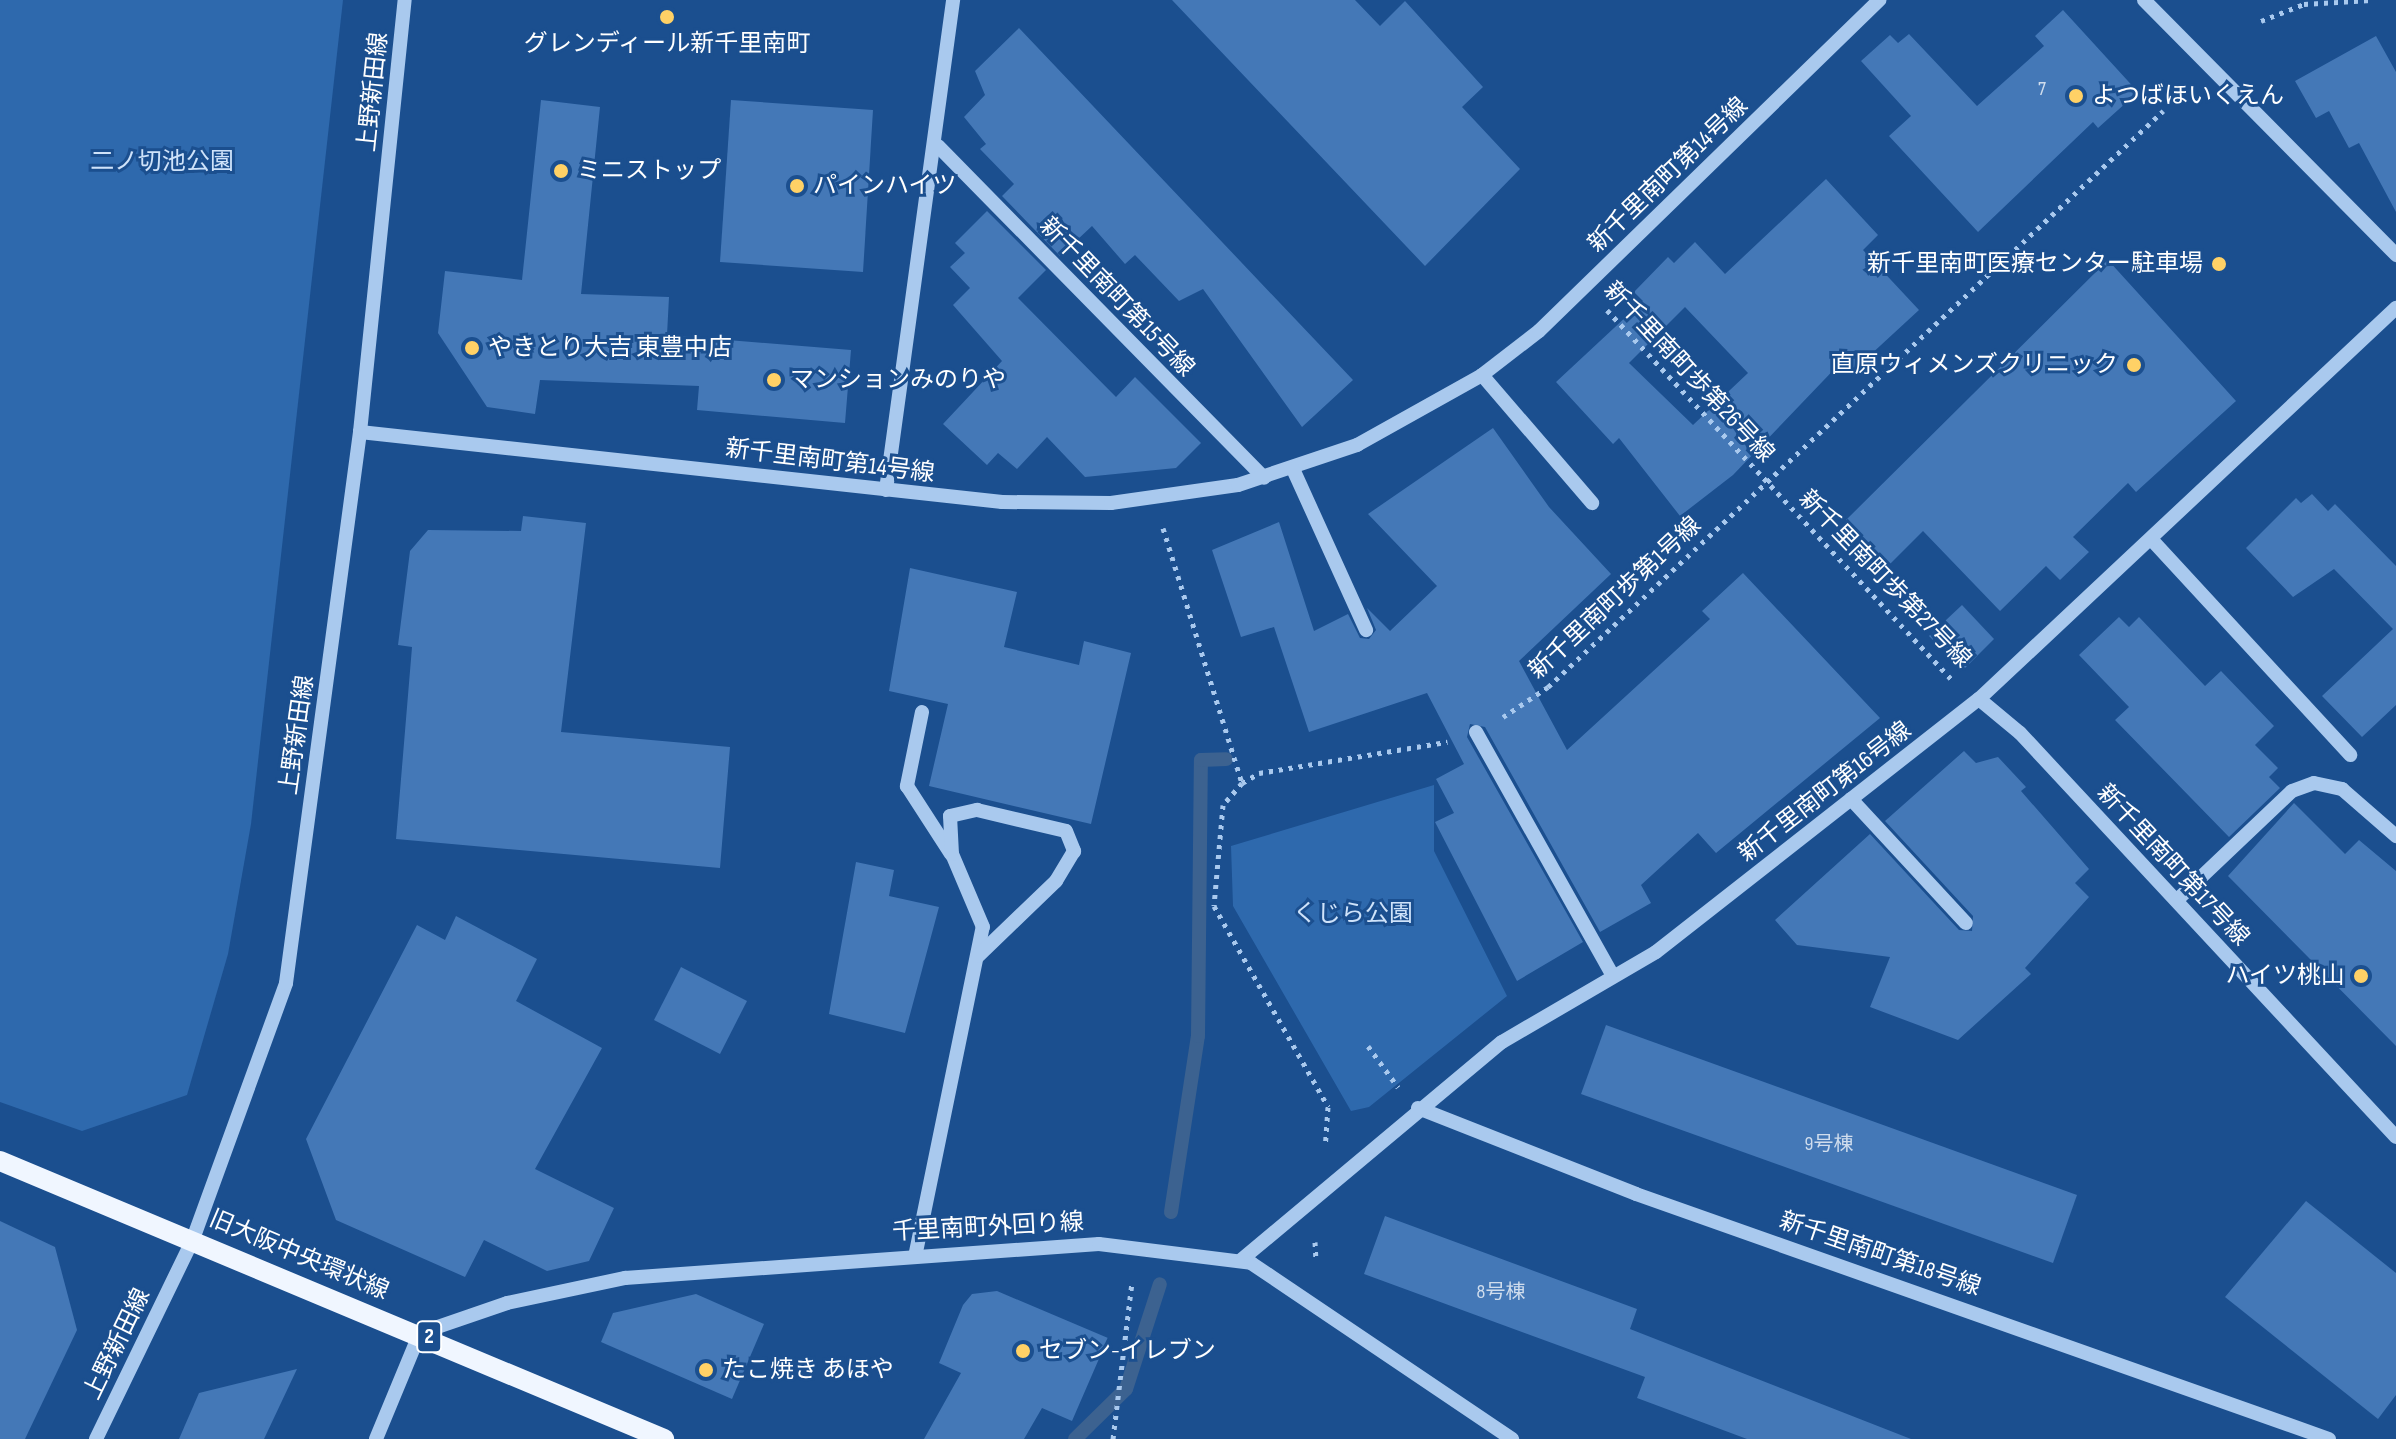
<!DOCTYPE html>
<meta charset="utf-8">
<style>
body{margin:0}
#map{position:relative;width:2396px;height:1439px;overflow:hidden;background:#1b4f8f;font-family:"Sofia Sans Condensed","Noto Sans JP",sans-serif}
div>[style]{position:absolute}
.green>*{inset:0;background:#2e69ad}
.stream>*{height:14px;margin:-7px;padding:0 7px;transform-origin:7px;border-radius:7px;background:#3c6290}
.building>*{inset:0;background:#4478b7}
.path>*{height:5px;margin-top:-2.5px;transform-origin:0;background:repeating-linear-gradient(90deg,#a9c9ee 0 4px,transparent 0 10px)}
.minor>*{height:14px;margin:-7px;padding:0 7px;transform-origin:7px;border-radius:7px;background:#a9c9ee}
.major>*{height:20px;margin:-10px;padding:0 10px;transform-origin:10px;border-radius:10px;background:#f0f6ff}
.dots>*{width:22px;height:22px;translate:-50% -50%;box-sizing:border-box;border:4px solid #1b4f8f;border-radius:50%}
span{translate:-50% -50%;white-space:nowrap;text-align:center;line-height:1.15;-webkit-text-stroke:6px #1b4f8f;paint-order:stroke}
.number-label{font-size:20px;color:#d0dded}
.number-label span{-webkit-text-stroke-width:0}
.shield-label span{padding:2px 6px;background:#1b4f8f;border:2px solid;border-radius:6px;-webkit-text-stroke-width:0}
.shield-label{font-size:22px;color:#fff;font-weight:700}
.poi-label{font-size:24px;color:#fff}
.left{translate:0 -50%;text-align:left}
.right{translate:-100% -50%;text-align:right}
.street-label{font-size:24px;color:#fff}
.park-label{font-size:24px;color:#cfe3fa}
</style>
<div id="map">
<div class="green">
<div style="clip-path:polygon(0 0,343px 0,251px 824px,228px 954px,187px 1095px,82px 1131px,0 1102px)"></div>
<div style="clip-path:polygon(1434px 785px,1434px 851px,1507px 996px,1369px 1107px,1351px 1111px,1233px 906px,1231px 846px)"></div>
</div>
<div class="stream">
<div style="left:1171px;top:1212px;width:178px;rotate:-81.3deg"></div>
<div style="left:1198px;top:1036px;width:276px;rotate:-89.4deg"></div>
<div style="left:1201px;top:760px;width:25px;rotate:-2deg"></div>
<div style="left:1075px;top:1439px;width:71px;rotate:-44.4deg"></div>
<div style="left:1126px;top:1389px;width:110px;rotate:-72.1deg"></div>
</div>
<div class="building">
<div style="clip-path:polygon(1172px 0,1355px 0,1380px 26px,1405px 1px,1483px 87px,1462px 107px,1520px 169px,1425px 266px)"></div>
<div style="clip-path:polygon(2063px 10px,2138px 92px,2098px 128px,2093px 122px,1978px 232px,1889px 136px,1911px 116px,1861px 61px,1890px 35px,1898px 43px,1909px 34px,1977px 106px,2044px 46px,2035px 36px)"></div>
<div style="clip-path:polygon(1019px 28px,1353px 380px,1302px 427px,1203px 289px,1179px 301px,1135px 255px,1125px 264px,1092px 226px,1060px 256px,1002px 196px,1014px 184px,980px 149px,986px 144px,964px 117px,985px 95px,975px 71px)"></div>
<div style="clip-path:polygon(2376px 36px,2396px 72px,2396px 212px,2359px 143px,2349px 148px,2329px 111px,2316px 118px,2295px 81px)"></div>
<div style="clip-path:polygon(541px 100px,600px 107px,581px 294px,669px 297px,667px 335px,851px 350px,845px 423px,697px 410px,699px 386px,540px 380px,535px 414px,487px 407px,438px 333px,445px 271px,522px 280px)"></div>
<div style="clip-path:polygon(731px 100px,873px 110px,863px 272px,720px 262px)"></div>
<div style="clip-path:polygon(evenodd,1826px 179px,1878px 235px,1863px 250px,1919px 310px,1855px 369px,1845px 358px,1733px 475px,1680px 516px,1619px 438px,1613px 444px,1556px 382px,1643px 301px,1634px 292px,1668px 257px,1674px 263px,1695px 242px,1725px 274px,1826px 179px,1685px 307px,1748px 373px,1693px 425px,1629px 363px,1685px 307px)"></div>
<div style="clip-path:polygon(987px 211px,1046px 270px,1018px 298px,1116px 397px,1135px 377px,1201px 443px,1176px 468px,1085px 477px,1047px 437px,1017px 469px,998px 453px,987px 465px,943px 424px,1002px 361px,953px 305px,970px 288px,950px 267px,965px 253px,955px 243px)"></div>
<div style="clip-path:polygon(2108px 260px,2236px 401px,2136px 492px,2128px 483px,2073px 537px,2089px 552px,2060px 580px,2046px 566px,2000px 611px,1923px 531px,1889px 565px,1846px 520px)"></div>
<div style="clip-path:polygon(1493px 428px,1549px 507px,1611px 574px,1519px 661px,1567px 750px,1710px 619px,1702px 611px,1743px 573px,1880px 718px,1716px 853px,1698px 833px,1641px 885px,1651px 903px,1600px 932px,1485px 727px,1470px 724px,1467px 737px,1583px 942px,1517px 981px,1435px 822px,1454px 813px,1436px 779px,1464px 764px,1427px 693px,1309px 732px,1274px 627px,1241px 637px,1212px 550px,1279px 522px,1314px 631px,1348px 614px,1360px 638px,1369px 639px,1376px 630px,1367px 608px,1390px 631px,1437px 586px,1368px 514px)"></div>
<div style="clip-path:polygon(2312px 494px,2328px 511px,2335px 504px,2396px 566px,2396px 705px,2362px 737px,2322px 696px,2393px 629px,2334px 569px,2293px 597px,2246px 548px,2296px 498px,2301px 503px)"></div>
<div style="clip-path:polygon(523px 516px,586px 523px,561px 732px,730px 747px,720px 868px,396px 839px,412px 647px,398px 645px,410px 551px,428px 530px,521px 531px)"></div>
<div style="clip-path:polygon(910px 568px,1017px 592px,1004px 647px,1079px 665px,1084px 641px,1131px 653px,1091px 824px,929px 786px,948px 704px,889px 691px)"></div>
<div style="clip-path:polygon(1962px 605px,1994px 639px,1963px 670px,1929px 636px)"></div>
<div style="clip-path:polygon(2119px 617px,2129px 627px,2139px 617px,2205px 686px,2221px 671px,2274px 726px,2255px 745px,2278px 768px,2269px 777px,2280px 788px,2229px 837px,2115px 720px,2129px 707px,2079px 655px)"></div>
<div style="clip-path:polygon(1964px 751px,1976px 763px,1998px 757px,2026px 787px,2021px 791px,2089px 869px,2075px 883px,2089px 897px,2025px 968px,2031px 974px,1958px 1040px,1870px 1007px,1890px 957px,1797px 945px,1775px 920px,1870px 834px,1959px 930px,1972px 931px,1973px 916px,1885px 821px)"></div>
<div style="clip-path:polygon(2294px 803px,2345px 854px,2359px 840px,2396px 871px,2396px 1046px,2228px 876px)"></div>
<div style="clip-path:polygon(856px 862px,894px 870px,889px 896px,939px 907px,905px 1033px,829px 1014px)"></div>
<div style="clip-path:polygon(456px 916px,537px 959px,516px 1001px,602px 1048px,535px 1169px,614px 1208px,589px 1261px,547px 1271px,484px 1240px,465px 1277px,336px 1220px,306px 1139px,417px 925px,445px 940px)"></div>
<div style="clip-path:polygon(681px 967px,747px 1001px,720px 1054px,654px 1020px)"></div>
<div style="clip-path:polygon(1606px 1025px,2077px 1195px,2053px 1263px,1581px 1094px)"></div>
<div style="clip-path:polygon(2306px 1201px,2396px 1273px,2396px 1395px,2378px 1419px,2225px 1297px)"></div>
<div style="clip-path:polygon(1385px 1216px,1637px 1309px,1630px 1329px,1911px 1439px,1747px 1439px,1637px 1398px,1645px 1377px,1364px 1274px)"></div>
<div style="clip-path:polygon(0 1221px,55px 1247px,77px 1330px,25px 1439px,0 1439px)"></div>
<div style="clip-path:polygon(997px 1291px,1108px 1338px,1072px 1421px,1042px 1408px,1024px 1439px,924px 1439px,961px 1373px,939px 1363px,963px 1305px,972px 1294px)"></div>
<div style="clip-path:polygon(696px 1294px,764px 1324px,732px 1399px,601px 1342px,613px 1313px)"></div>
<div style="clip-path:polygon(297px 1369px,264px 1439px,179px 1439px,199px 1393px)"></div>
</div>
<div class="path">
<div style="left:2261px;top:21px;width:46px;rotate:-21.6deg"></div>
<div style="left:2304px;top:4px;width:67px;rotate:-3.4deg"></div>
<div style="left:1607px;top:310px;width:506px;rotate:47deg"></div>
<div style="left:1163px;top:528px;width:267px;rotate:72.8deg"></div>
<div style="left:1242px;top:783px;width:20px;rotate:-30deg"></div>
<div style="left:1259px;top:773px;width:191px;rotate:-9.4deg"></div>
<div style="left:1503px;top:717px;width:54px;rotate:-33.7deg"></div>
<div style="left:1548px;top:687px;width:843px;rotate:-43.12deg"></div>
<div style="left:1242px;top:783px;width:29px;rotate:131deg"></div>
<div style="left:1223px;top:805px;width:101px;rotate:95.1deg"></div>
<div style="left:1214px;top:906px;width:231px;rotate:60.4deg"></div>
<div style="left:1328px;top:1107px;width:39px;rotate:94deg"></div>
<div style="left:1368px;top:1046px;width:51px;rotate:53.8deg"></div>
<div style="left:1315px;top:1242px;width:17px;rotate:87deg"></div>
<div style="left:1113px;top:1439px;width:159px;rotate:-83.1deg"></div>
</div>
<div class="minor">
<div style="left:2144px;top:0;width:359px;rotate:45.3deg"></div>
<div style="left:938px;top:146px;width:465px;rotate:45.5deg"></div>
<div style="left:1482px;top:375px;width:169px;rotate:49.3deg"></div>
<div style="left:360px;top:432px;width:646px;rotate:6.22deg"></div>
<div style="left:1002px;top:502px;width:109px;rotate:0.5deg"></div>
<div style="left:1111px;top:503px;width:128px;rotate:-8.1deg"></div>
<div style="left:1238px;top:485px;width:126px;rotate:-18.6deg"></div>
<div style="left:1357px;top:445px;width:143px;rotate:-29.2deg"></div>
<div style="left:1482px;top:375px;width:72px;rotate:-37.7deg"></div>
<div style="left:1539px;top:331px;width:475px;rotate:-44.2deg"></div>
<div style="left:1293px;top:469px;width:177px;rotate:65.6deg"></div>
<div style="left:886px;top:490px;width:495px;rotate:-82.2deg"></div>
<div style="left:2151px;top:539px;width:294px;rotate:47.3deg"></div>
<div style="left:1979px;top:699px;width:53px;rotate:39.7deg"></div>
<div style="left:2020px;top:733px;width:552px;rotate:47.06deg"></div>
<div style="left:922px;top:712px;width:76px;rotate:101.5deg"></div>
<div style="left:907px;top:786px;width:81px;rotate:57.1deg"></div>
<div style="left:1476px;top:732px;width:280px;rotate:60.7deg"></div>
<div style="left:1851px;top:799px;width:169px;rotate:47.2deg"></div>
<div style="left:2177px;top:900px;width:158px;rotate:-43.5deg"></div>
<div style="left:2292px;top:791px;width:23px;rotate:-20deg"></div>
<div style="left:2314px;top:783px;width:29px;rotate:12deg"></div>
<div style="left:2342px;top:789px;width:72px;rotate:41deg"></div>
<div style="left:1418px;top:1108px;width:234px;rotate:21.5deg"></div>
<div style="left:1636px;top:1194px;width:735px;rotate:19.47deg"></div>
<div style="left:916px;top:1252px;width:332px;rotate:-78.4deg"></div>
<div style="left:983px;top:927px;width:79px;rotate:-113deg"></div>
<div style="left:952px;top:854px;width:38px;rotate:-93deg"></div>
<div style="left:950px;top:816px;width:28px;rotate:-13deg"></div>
<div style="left:977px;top:810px;width:91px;rotate:13.3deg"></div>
<div style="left:1066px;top:831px;width:22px;rotate:68deg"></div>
<div style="left:1074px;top:851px;width:35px;rotate:121deg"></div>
<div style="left:1056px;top:881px;width:108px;rotate:136.1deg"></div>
<div style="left:1241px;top:1260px;width:340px;rotate:-39.9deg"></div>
<div style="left:1502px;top:1042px;width:178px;rotate:-30.3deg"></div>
<div style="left:1656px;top:952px;width:410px;rotate:-38.1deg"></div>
<div style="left:1979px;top:699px;width:572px;rotate:-43.16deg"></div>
<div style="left:96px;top:1439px;width:222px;rotate:-64.1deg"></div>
<div style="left:193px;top:1239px;width:272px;rotate:-70deg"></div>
<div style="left:286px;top:983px;width:556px;rotate:-82.35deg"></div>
<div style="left:360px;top:432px;width:434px;rotate:-84.1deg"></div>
<div style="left:376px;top:1439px;width:115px;rotate:-67.5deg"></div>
<div style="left:420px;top:1333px;width:92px;rotate:-19deg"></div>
<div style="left:507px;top:1303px;width:121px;rotate:-12deg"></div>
<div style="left:625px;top:1278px;width:475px;rotate:-4.1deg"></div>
<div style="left:1099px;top:1244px;width:153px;rotate:7.1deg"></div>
<div style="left:1251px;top:1263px;width:315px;rotate:34deg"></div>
</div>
<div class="major">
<div style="left:0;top:1161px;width:720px;rotate:22.72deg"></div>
</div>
<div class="dots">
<div style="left:667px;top:17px;background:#ffd166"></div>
<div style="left:2076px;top:96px;background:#ffd166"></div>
<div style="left:561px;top:171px;background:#ffd166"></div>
<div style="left:797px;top:186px;background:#ffd166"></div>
<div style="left:2219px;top:264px;background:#ffd166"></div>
<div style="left:472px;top:348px;background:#ffd166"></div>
<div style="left:2134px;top:365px;background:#ffd166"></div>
<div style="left:774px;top:380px;background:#ffd166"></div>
<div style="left:2361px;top:976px;background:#ffd166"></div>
<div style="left:1023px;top:1351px;background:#ffd166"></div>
<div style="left:706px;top:1370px;background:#ffd166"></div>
</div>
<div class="number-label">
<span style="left:2042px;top:89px">7</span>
<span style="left:1829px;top:1144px">9号棟</span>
<span style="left:1501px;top:1292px">8号棟</span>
</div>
<div class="shield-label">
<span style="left:429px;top:1337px">2</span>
</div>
<div class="poi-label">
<span style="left:667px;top:44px">グレンディール新千里南町</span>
<span class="left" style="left:2092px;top:96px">よつばほいくえん</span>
<span class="left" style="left:577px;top:171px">ミニストップ</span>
<span class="left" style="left:813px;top:186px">パインハイツ</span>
<span class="right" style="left:2203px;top:264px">新千里南町医療センター駐車場</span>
<span class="left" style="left:488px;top:348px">やきとり大吉 東豊中店</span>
<span class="right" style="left:2118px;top:365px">直原ウィメンズクリニック</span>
<span class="left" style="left:790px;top:380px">マンションみのりや</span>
<span class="right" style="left:2345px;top:976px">ハイツ桃山</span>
<span class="left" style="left:1039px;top:1351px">セブン-イレブン</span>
<span class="left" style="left:722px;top:1370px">たこ焼き あほや</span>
</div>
<div class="street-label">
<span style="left:373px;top:92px;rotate:-84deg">上野新田線</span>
<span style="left:1668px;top:175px;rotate:-44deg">新千里南町第14号線</span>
<span style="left:1117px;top:297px;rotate:46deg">新千里南町第15号線</span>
<span style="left:1689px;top:372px;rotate:47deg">新千里南町歩第26号線</span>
<span style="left:830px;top:461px;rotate:7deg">新千里南町第14号線</span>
<span style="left:1885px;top:579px;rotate:46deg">新千里南町歩第27号線</span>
<span style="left:1615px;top:598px;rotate:-43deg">新千里南町歩第1号線</span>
<span style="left:297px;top:735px;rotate:-82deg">上野新田線</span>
<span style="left:1825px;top:792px;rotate:-38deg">新千里南町第16号線</span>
<span style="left:2173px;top:865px;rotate:47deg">新千里南町第17号線</span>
<span style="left:988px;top:1227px;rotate:-3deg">千里南町外回り線</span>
<span style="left:1880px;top:1254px;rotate:19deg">新千里南町第18号線</span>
<span style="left:299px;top:1255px;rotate:23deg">旧大阪中央環状線</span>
<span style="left:117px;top:1344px;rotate:-64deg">上野新田線</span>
</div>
<div class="park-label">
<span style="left:162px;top:162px">二ノ切池公園</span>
<span style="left:1353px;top:914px">くじら公園</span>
</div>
</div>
